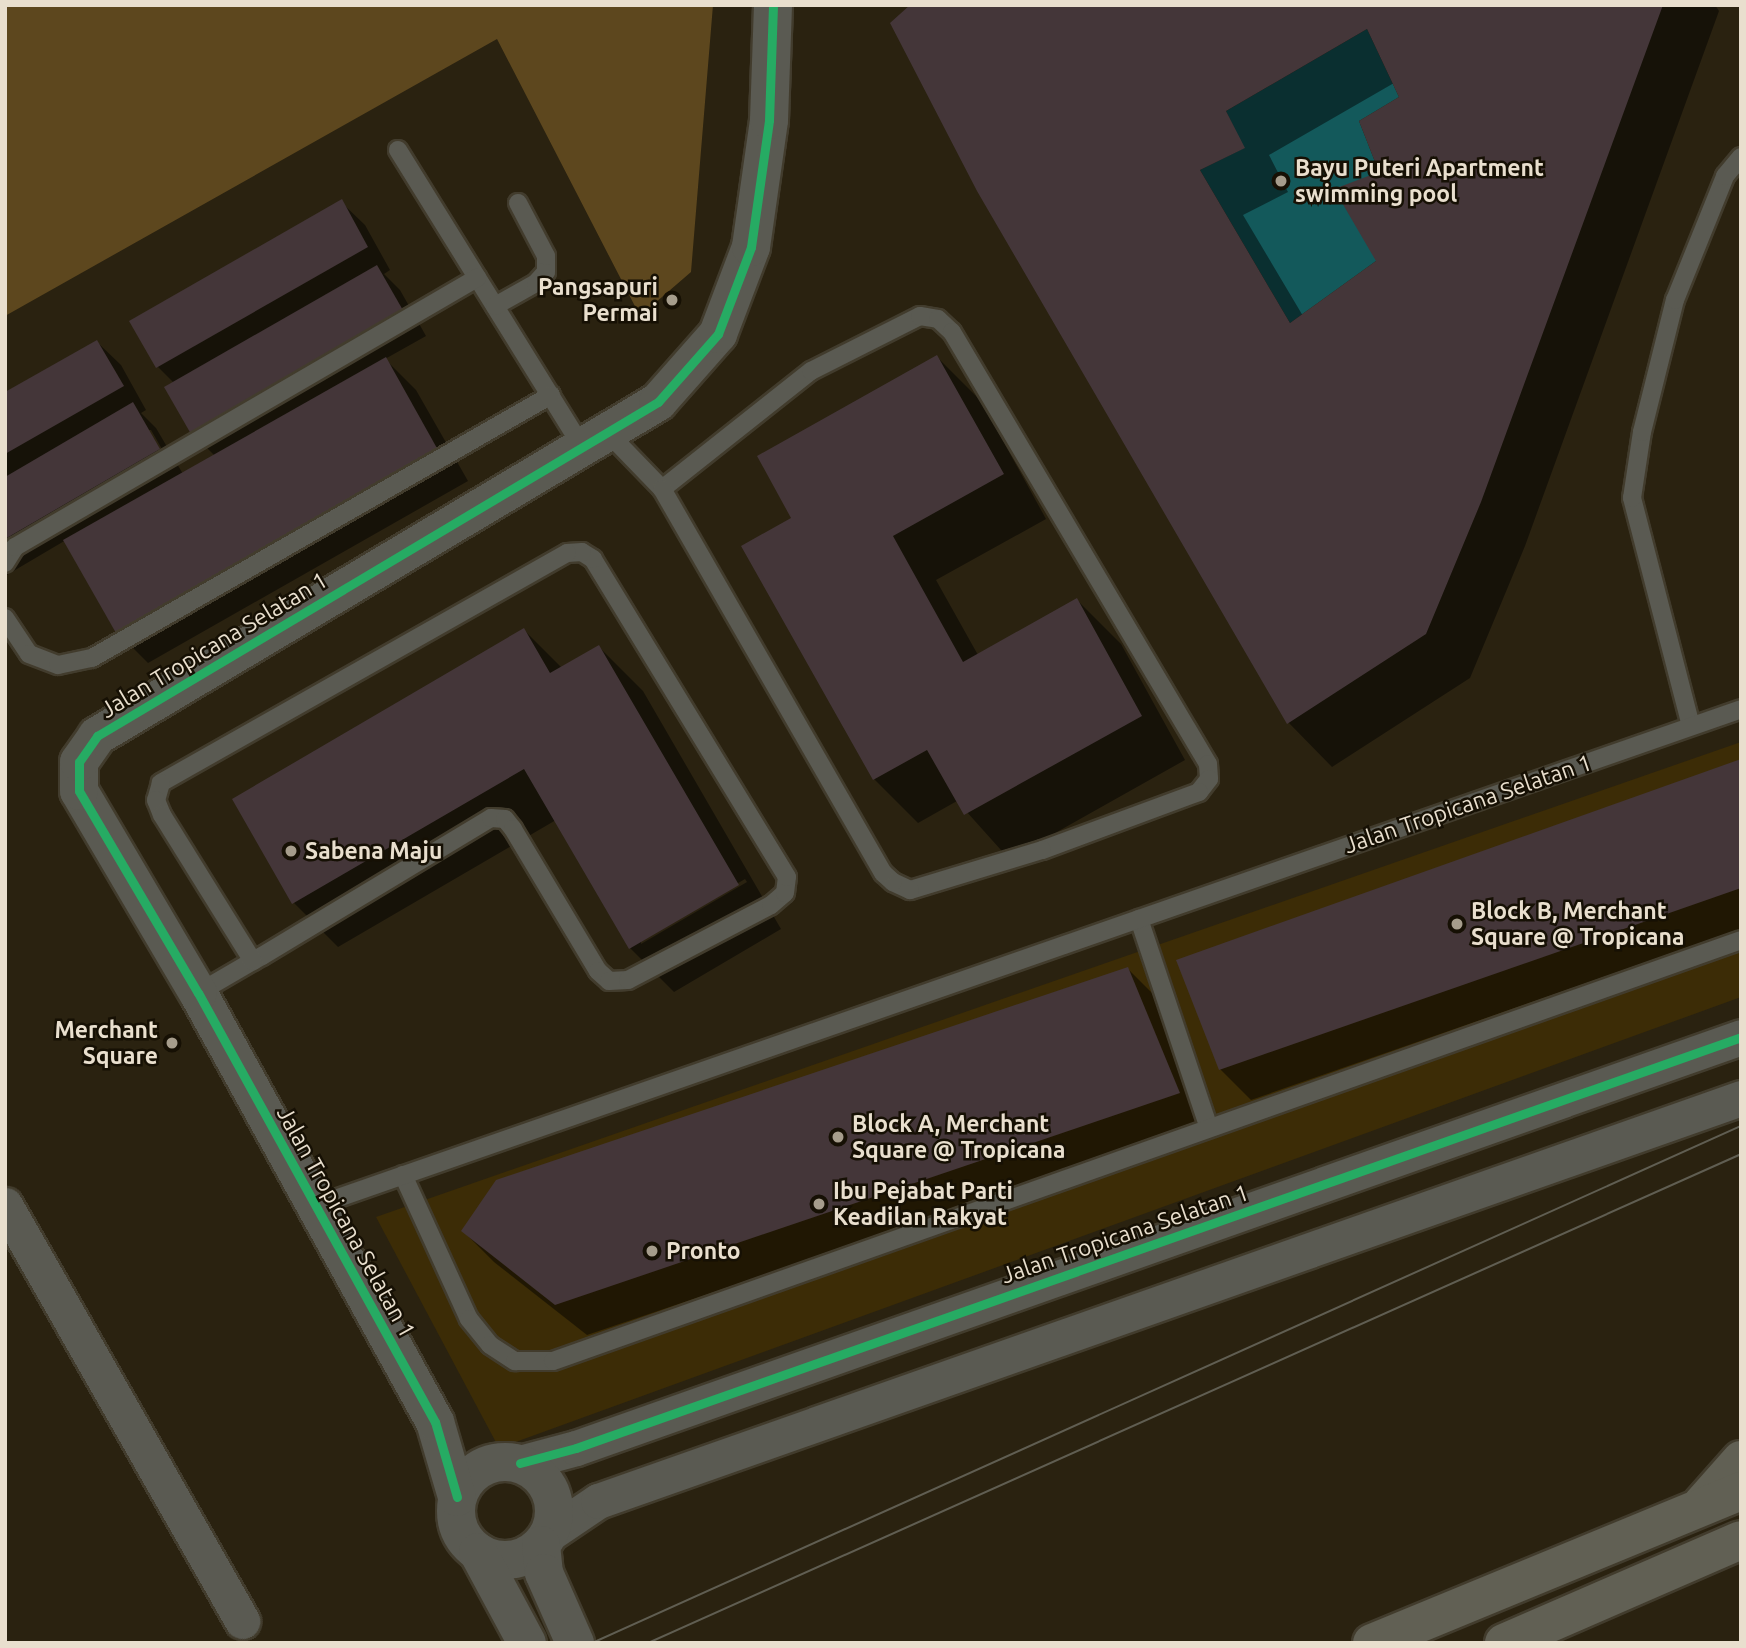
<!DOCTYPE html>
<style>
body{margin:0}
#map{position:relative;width:1746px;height:1648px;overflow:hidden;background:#2a2210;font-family:Ubuntu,sans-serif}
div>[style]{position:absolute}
.built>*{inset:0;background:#3c2c06}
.forest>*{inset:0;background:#5d471e}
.water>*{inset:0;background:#13595b}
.shadow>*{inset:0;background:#0007}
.building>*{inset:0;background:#443639}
.roads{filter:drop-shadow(2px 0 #423c2d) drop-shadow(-2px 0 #423c2d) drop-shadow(0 2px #423c2d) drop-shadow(0 -2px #423c2d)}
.service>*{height:18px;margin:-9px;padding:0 9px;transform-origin:9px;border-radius:9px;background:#5a5a52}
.minor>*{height:35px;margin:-17.5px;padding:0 17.5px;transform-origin:17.5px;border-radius:17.5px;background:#5a5a52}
.tertiary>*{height:38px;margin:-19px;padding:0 19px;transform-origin:19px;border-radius:19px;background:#5a5a52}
.tertiary>.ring{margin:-19px;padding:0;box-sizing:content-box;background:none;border:38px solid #5a5a52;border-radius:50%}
.motorway>*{height:38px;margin:-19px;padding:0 19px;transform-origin:19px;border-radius:19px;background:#616054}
.tram>*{height:2px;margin:-1px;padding:0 1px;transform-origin:1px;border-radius:1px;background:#605e52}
.cycleway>*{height:9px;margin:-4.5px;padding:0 4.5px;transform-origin:4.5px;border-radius:4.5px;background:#26ab63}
.dots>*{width:19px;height:19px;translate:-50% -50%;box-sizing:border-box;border:4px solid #161004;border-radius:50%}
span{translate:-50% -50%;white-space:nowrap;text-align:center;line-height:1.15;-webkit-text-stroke:5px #161004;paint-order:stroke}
.poi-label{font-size:23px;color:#e9dfce;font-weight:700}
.left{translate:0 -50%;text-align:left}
.right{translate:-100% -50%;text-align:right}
.street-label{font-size:23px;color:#e9dfce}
.frame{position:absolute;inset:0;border:7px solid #e9dfce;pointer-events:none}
</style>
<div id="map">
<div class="built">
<div style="clip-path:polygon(1741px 742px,1741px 997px,499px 1448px,376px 1217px)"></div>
</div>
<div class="forest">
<div style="clip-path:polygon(5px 5px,713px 5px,691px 272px,640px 316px,497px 39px,5px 316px)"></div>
</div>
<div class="water">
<div style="clip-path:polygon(1367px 29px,1399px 97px,1359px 121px,1379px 172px,1376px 261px,1290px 323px,1200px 170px,1244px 148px,1226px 111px)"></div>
</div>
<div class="shadow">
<div style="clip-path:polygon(evenodd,914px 5px,1715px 5px,1719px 11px,1525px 546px,1470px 678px,1332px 767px,1288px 722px,914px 5px,1394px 83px,1402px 98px,1381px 173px,1378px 261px,1303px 316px,1243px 215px,1288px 192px,1269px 155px,1394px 83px)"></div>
<div style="clip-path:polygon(evenodd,341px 202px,365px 225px,390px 270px,384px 274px,400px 290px,426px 336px,385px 359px,416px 390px,468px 481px,148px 663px,117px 632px,66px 540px,5px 576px,5px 394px,97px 342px,121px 365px,146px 410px,141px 413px,156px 428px,183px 474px,215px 456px,192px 433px,174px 383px,157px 366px,341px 202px,147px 430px,151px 430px,166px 456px,163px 457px,147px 430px)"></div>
<div style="clip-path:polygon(937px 357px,981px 401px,1046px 519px,936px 580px,978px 655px,1077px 600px,1121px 644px,1185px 760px,1009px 859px,957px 801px,918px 823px,874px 779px,794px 519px)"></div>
<div style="clip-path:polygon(evenodd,524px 630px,562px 668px,599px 647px,643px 691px,781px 929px,674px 992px,630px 948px,556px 820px,338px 947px,294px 903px,524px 630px,745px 879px,747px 882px,641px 944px,641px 940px,745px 879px)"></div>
<div style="clip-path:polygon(1741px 761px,1741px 929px,1251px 1100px,1220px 1069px)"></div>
<div style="clip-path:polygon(1128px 969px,1159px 1000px,1209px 1124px,587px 1335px,494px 1262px,463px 1231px)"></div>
</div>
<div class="building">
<div style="clip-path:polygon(evenodd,910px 5px,1663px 5px,1481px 502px,1426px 634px,1287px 724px,977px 191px,890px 23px,910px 5px,1367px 29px,1399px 97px,1359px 121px,1379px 172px,1334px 189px,1376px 261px,1290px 323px,1200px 170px,1245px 148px,1226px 111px,1367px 29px)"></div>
<div style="clip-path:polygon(342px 199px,368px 247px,156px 368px,129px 321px)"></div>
<div style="clip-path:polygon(377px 265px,404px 312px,191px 434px,164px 387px)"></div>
<div style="clip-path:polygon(97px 340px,124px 386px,5px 454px,5px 392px)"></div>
<div style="clip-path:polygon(937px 355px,1004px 474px,893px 536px,963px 662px,1077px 598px,1142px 716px,964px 815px,927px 750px,873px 780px,741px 546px,791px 518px,757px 456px)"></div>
<div style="clip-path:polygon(386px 357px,438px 450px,116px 633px,63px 540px)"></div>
<div style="clip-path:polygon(133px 402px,160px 449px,5px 539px,5px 477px)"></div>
<div style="clip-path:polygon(524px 628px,550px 673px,599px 645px,739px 885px,629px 949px,524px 769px,292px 904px,232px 799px)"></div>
<div style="clip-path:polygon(1741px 759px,1741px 888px,1219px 1070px,1176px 960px)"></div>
<div style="clip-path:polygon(1128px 967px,1180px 1093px,555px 1305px,461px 1231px,496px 1180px)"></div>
</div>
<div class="roads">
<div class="service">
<div style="left:398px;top:150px;width:349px;rotate:58.2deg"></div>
<div style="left:495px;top:306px;width:47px;rotate:-29.3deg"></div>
<div style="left:536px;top:283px;width:15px;rotate:-48deg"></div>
<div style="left:546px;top:272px;width:16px;rotate:-90deg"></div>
<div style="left:546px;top:256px;width:60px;rotate:-117.8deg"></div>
<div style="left:608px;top:433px;width:78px;rotate:46deg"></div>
<div style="left:662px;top:489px;width:190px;rotate:-38.4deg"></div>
<div style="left:811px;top:371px;width:122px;rotate:-26.8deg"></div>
<div style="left:920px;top:316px;width:18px;rotate:9deg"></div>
<div style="left:938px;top:319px;width:19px;rotate:43deg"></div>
<div style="left:952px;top:332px;width:502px;rotate:59.35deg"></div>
<div style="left:1208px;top:764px;width:15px;rotate:86deg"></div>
<div style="left:1209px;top:779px;width:16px;rotate:128deg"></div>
<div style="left:1199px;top:792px;width:167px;rotate:159.7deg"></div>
<div style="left:1042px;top:850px;width:138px;rotate:163.1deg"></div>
<div style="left:910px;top:890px;width:19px;rotate:-155deg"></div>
<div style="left:893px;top:882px;width:13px;rotate:-138deg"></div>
<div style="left:883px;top:873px;width:443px;rotate:-119.9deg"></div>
<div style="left:5px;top:563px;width:19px;rotate:-58deg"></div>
<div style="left:15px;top:547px;width:535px;rotate:-30.21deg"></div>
<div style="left:5px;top:618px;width:43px;rotate:56.3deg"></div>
<div style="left:29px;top:654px;width:31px;rotate:21deg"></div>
<div style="left:58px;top:665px;width:35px;rotate:-12deg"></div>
<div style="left:92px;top:658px;width:529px;rotate:-29.81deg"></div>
<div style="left:1691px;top:726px;width:236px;rotate:-104.5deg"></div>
<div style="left:1632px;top:498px;width:67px;rotate:-81.4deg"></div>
<div style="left:1642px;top:432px;width:136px;rotate:-76deg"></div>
<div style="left:1675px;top:300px;width:134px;rotate:-68deg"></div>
<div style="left:1725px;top:176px;width:25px;rotate:-50deg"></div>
<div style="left:1139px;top:919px;width:217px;rotate:71.5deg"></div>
<div style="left:198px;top:993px;width:64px;rotate:-30.2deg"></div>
<div style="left:253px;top:961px;width:10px;rotate:-29deg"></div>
<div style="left:262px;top:956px;width:267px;rotate:-31.1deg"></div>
<div style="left:491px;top:818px;width:14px;rotate:4deg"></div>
<div style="left:505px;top:819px;width:13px;rotate:51deg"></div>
<div style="left:513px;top:829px;width:165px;rotate:59.1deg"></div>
<div style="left:598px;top:971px;width:15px;rotate:42deg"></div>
<div style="left:609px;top:981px;width:19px;rotate:-3deg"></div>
<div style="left:628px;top:980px;width:161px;rotate:-27.7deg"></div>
<div style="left:771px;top:905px;width:18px;rotate:-41deg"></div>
<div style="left:785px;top:893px;width:16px;rotate:-83deg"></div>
<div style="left:787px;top:877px;width:373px;rotate:-121.4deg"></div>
<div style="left:593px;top:559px;width:13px;rotate:-148deg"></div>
<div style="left:582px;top:552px;width:15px;rotate:176deg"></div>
<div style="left:567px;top:553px;width:467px;rotate:150.5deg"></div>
<div style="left:161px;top:783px;width:18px;rotate:106deg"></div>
<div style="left:156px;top:800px;width:16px;rotate:68deg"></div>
<div style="left:162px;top:815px;width:172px;rotate:58.1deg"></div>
<div style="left:403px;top:1175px;width:158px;rotate:65.4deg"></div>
<div style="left:469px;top:1319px;width:33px;rotate:51deg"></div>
<div style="left:490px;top:1345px;width:30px;rotate:33deg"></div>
<div style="left:515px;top:1361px;width:38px"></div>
<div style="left:553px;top:1361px;width:1260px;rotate:-19.51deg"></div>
<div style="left:315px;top:1206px;width:1510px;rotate:-19.21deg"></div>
</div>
<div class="minor">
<div style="left:5px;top:1205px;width:479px;rotate:60.3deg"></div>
<div style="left:520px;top:1463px;width:58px;rotate:-15deg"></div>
<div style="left:576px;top:1448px;width:1235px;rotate:-19.43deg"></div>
<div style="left:549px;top:1534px;width:59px;rotate:-34deg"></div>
<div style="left:598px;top:1501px;width:1212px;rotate:-19.42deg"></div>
</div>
<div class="tertiary">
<div class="ring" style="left:456px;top:1462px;width:60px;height:60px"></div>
<div style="left:457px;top:1497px;width:78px;rotate:-106.3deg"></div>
<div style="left:435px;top:1422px;width:490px;rotate:-118.9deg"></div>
<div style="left:198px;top:993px;width:234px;rotate:-120.5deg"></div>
<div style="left:79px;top:791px;width:29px;rotate:-90deg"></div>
<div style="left:79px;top:762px;width:32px;rotate:-55deg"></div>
<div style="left:97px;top:736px;width:653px;rotate:-30.77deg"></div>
<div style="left:658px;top:402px;width:91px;rotate:-48.6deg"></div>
<div style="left:718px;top:334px;width:93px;rotate:-69.2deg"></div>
<div style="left:751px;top:247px;width:128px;rotate:-81.9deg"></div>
<div style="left:769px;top:120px;width:115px;rotate:-88deg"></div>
<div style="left:541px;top:1545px;width:28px;rotate:84deg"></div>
<div style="left:544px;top:1573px;width:77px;rotate:66.1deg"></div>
<div style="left:478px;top:1552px;width:103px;rotate:61.7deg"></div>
</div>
<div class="motorway">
<div style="left:1702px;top:1504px;width:59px;rotate:-48.4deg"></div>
<div style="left:1372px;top:1643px;width:399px;rotate:-22.4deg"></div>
<div style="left:1504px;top:1643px;width:258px;rotate:-23.5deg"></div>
</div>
</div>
<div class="tram">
<div style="left:592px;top:1643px;width:1260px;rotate:-24.23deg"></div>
<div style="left:648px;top:1643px;width:1197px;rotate:-24.1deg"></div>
</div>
<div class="cycleway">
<div style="left:520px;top:1463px;width:58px;rotate:-15deg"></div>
<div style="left:576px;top:1448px;width:1235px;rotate:-19.43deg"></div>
<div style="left:457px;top:1497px;width:78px;rotate:-106.3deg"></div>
<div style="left:435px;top:1422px;width:490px;rotate:-118.9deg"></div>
<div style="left:198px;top:993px;width:234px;rotate:-120.5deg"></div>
<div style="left:79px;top:791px;width:29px;rotate:-90deg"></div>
<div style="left:79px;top:762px;width:32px;rotate:-55deg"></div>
<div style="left:97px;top:736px;width:653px;rotate:-30.77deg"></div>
<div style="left:658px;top:402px;width:91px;rotate:-48.6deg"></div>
<div style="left:718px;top:334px;width:93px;rotate:-69.2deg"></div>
<div style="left:751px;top:247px;width:128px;rotate:-81.9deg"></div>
<div style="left:769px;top:120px;width:115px;rotate:-88deg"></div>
</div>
<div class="dots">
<div style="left:1281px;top:181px;background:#a69d8c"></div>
<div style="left:672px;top:300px;background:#a69d8c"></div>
<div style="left:291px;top:851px;background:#a69d8c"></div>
<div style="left:1457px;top:924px;background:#a69d8c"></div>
<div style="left:172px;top:1043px;background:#a69d8c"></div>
<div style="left:838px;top:1137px;background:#a69d8c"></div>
<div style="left:819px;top:1204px;background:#a69d8c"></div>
<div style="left:652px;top:1251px;background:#a69d8c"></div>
</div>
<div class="poi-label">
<span class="left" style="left:1295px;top:181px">Bayu Puteri Apartment<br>swimming pool</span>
<span class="right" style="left:658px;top:300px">Pangsapuri<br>Permai</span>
<span class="left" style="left:305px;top:851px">Sabena Maju</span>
<span class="left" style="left:1471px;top:924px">Block B, Merchant<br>Square @ Tropicana</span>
<span class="right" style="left:158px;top:1043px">Merchant<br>Square</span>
<span class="left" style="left:852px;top:1137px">Block A, Merchant<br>Square @ Tropicana</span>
<span class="left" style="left:833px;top:1204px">Ibu Pejabat Parti<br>Keadilan Rakyat</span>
<span class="left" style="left:666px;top:1251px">Pronto</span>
</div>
<div class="street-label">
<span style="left:214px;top:645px;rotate:-31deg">Jalan Tropicana Selatan 1</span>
<span style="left:1468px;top:804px;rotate:-19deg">Jalan Tropicana Selatan 1</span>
<span style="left:346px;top:1222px;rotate:61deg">Jalan Tropicana Selatan 1</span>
<span style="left:1125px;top:1234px;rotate:-19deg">Jalan Tropicana Selatan 1</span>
</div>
<div class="frame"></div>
</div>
